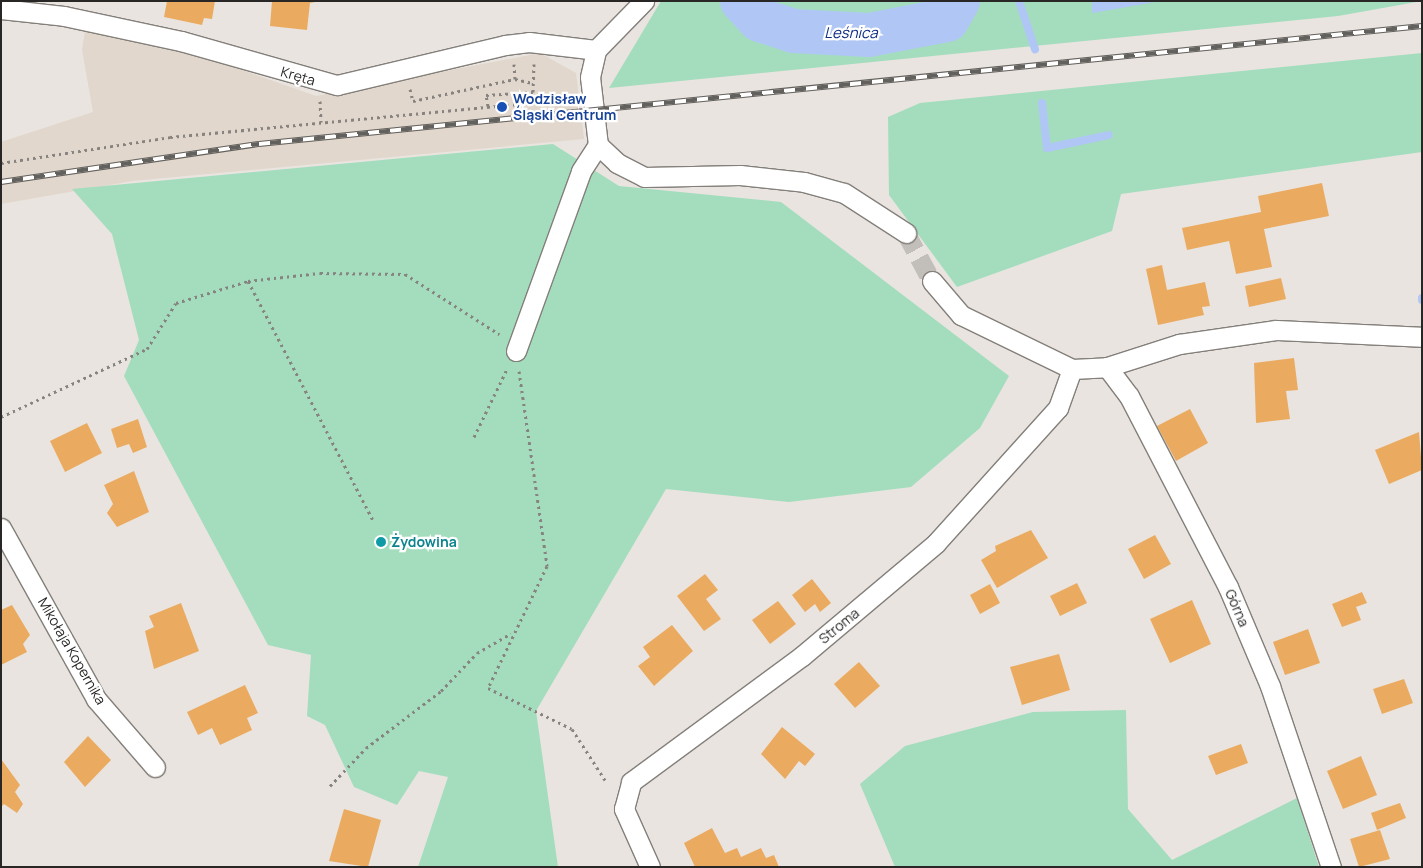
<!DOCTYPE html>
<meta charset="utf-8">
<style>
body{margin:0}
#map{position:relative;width:1423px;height:868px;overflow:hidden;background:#e9e4df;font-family:Manrope,sans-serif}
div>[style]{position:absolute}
.built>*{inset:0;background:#e1d7cc}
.green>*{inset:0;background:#a3ddbe}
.water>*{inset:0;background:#b0c7f5}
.stream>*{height:8px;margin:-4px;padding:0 4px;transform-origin:4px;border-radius:4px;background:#b0c7f5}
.river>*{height:44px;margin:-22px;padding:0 22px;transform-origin:22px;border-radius:22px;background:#b0c7f5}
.building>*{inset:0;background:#eaab61}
.street-tunnel>*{height:19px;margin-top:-9.5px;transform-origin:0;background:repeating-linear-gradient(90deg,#c2beba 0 19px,transparent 0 28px)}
.path>*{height:3px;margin-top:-1.5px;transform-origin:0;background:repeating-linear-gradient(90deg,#868380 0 2.5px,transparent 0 6.5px)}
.roads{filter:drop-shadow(1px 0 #837f7a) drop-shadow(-1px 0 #837f7a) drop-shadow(0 1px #837f7a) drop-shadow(0 -1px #837f7a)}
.street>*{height:19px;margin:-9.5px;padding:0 9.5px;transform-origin:9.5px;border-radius:9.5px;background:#fff}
.rail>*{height:5.5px;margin-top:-2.75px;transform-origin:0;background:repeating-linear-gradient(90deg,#fff 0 11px,#63615e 0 22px);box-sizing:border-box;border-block:1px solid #63615e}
.dots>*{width:14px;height:14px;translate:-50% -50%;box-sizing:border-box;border:2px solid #fff;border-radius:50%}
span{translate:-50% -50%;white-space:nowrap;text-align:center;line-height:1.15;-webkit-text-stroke:4.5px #fff;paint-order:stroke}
.street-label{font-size:14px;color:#282725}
.transit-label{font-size:14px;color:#164399;font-weight:700}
.left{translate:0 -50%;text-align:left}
.culture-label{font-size:14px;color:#0d838f;font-weight:700}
.water-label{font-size:15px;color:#0f2e83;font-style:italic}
.frame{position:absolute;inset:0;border:2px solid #282725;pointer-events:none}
</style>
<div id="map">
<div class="built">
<div style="clip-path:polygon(85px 31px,208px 58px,316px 96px,540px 53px,576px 73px,584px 139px,132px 181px,1px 204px,1px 142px,93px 112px,82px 50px)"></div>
</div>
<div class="green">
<div style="clip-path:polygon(661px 1px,1422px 1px,1338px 16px,609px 88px)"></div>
<div style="clip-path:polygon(1422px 53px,1422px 152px,1121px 194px,1112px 231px,957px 287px,889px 195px,888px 117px,920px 103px)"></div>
<div style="clip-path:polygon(553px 144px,619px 186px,781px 202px,1009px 376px,980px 428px,911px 487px,789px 502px,666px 489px,536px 711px,558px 867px,418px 867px,448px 777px,419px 771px,397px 805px,354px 787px,325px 725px,307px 716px,311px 655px,268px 645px,124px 376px,139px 340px,112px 234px,72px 189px)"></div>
<div style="clip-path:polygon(1126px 710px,1128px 809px,1172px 860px,1297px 798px,1319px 867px,895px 867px,860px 784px,905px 746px,1033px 712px)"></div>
</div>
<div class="water">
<div style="clip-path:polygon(1092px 1px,1161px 1px,1092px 13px)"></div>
</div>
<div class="stream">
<div style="left:1019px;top:1px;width:51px;rotate:71.6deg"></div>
<div style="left:1042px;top:103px;width:45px;rotate:83.7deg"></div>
<div style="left:1047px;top:148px;width:63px;rotate:-11.8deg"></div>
<div style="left:1422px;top:298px;width:2px;rotate:90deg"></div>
</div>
<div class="river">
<div style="left:742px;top:1px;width:26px;rotate:47deg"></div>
<div style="left:760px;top:20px;width:35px;rotate:18deg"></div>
<div style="left:793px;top:31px;width:76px;rotate:3deg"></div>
<div style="left:869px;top:35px;width:79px;rotate:-10.9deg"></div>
<div style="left:947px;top:20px;width:22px;rotate:-60deg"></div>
</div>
<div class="building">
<div style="clip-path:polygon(167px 1px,215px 1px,212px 19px,204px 18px,202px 25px,164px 17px)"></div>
<div style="clip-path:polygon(272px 1px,321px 1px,310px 3px,307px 30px,270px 26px)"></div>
<div style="clip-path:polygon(1322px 183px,1329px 216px,1264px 229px,1272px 267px,1236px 274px,1229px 241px,1187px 250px,1182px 228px,1261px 212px,1258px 196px)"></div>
<div style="clip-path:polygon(1162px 265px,1167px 290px,1205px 282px,1210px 306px,1202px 307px,1204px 315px,1158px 325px,1146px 269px)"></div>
<div style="clip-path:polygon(1281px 278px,1286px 299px,1249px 307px,1245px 286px)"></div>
<div style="clip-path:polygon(1294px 358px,1298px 390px,1286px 391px,1290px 419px,1256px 423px,1254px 363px)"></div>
<div style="clip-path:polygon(1190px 409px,1208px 443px,1176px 461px,1157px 426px)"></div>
<div style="clip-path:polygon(138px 419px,147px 447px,133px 453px,129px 444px,117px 448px,111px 429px)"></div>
<div style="clip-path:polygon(87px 423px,102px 453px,65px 472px,50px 441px)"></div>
<div style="clip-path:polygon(1419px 432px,1422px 470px,1389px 484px,1375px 450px)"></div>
<div style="clip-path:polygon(134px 471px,149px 512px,117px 527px,107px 513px,113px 504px,104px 485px)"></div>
<div style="clip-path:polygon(1031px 530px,1048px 558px,997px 588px,981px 560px,996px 551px,995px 546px)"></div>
<div style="clip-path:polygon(1155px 535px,1171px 564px,1144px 579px,1128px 549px)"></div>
<div style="clip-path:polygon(705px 574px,718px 590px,706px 599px,721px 619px,704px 631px,677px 596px)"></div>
<div style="clip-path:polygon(812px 579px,831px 603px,820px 612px,815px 604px,805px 612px,792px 595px)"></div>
<div style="clip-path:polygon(1077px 583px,1087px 603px,1060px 616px,1050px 596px)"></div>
<div style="clip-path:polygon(990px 584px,1000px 603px,980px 614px,970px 595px)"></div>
<div style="clip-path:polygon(1362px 592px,1367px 603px,1356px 607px,1361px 620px,1342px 627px,1332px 604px)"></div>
<div style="clip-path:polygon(1192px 600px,1211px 644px,1170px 663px,1150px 619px)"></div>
<div style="clip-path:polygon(778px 601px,796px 624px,770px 644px,752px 620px)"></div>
<div style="clip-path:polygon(181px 603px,199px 651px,154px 669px,145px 631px,154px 627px,149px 616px)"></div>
<div style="clip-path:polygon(12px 605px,30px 635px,23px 644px,27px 652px,1px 665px,1px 610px)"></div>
<div style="clip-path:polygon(672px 625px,693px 651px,654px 686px,638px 666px,650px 657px,643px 647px)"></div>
<div style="clip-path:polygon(1308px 629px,1320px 663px,1285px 675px,1273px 642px)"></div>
<div style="clip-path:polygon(1059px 654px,1070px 690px,1022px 705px,1010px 667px)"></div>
<div style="clip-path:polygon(859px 662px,880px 686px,855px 708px,834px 684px)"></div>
<div style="clip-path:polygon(1404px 679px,1413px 703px,1382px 714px,1373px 689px)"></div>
<div style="clip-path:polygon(245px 685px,258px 713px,247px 718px,252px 730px,220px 745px,212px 728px,198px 735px,187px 712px)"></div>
<div style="clip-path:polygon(782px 727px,815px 754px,805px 766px,799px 761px,785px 779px,761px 754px)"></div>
<div style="clip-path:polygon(88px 736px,111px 760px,85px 787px,64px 762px)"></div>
<div style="clip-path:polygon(1241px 744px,1248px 763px,1216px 775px,1208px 756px)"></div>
<div style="clip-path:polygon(1361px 756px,1377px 795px,1343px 809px,1327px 771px)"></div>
<div style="clip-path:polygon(1px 759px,20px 785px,15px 792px,23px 804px,17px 813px,4px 804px,1px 807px)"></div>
<div style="clip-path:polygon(1400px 803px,1406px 818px,1377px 830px,1371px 813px)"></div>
<div style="clip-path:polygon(344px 809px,381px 820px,368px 867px,329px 861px)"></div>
<div style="clip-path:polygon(712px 828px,725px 853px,737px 848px,741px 857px,761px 848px,766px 858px,774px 855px,779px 867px,695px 867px,684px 843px)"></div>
<div style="clip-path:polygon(1380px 830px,1390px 859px,1359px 867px,1350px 839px)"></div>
</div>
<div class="street-tunnel">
<div style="left:906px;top:233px;width:55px;rotate:61.6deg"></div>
</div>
<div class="path">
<div style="left:515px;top:79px;width:17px;rotate:13deg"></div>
<div style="left:410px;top:89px;width:12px;rotate:76deg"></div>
<div style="left:413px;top:101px;width:104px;rotate:-12.2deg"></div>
<div style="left:515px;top:79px;width:15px;rotate:-94deg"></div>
<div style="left:320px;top:101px;width:21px;rotate:87deg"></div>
<div style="left:488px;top:106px;width:11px;rotate:-100deg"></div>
<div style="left:486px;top:95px;width:47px;rotate:-3.7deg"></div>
<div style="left:533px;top:92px;width:28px;rotate:-88deg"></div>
<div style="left:1px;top:163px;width:171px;rotate:-8.7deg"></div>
<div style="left:170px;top:137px;width:369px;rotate:-5.4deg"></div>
<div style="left:248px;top:281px;width:270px;rotate:62.4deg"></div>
<div style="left:519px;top:371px;width:197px;rotate:81.8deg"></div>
<div style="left:547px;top:566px;width:136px;rotate:115.8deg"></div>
<div style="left:488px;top:688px;width:93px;rotate:26deg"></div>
<div style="left:572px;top:729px;width:64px;rotate:57.1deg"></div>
<div style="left:1px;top:417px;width:161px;rotate:-25deg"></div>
<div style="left:147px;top:349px;width:54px;rotate:-57.8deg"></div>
<div style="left:176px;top:303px;width:75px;rotate:-17deg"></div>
<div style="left:248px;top:281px;width:72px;rotate:-6.3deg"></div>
<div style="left:320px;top:273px;width:85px;rotate:0.7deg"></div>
<div style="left:405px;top:274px;width:112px;rotate:32.6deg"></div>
<div style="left:474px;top:437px;width:76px;rotate:-64.1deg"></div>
<div style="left:330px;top:786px;width:52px;rotate:-46.5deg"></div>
<div style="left:366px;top:748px;width:94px;rotate:-37.2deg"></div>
<div style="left:441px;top:691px;width:52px;rotate:-46.5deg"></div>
<div style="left:477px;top:653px;width:39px;rotate:-30deg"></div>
</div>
<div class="roads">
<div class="street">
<div style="left:1px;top:9px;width:63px;rotate:6.3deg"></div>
<div style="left:64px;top:16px;width:120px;rotate:12.1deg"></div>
<div style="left:181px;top:41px;width:162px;rotate:15.8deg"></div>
<div style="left:337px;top:85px;width:173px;rotate:-13.4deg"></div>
<div style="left:505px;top:45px;width:24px;rotate:-7deg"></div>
<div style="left:529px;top:42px;width:67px;rotate:6.8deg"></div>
<div style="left:598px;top:145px;width:26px;rotate:43deg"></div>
<div style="left:617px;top:163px;width:30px;rotate:27deg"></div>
<div style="left:644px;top:177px;width:96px;rotate:-1.2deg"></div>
<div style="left:740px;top:175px;width:64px;rotate:6.2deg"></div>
<div style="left:804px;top:182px;width:41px;rotate:15.4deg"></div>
<div style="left:844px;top:193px;width:74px;rotate:32.8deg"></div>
<div style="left:598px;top:145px;width:68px;rotate:-96.7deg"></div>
<div style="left:590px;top:77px;width:28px;rotate:-77deg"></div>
<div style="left:596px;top:50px;width:69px;rotate:-45.6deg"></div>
<div style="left:932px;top:281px;width:45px;rotate:49.5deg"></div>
<div style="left:961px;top:315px;width:123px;rotate:25.9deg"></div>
<div style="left:1072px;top:369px;width:35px;rotate:-3deg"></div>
<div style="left:1107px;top:367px;width:76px;rotate:-17.7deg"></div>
<div style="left:1179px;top:344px;width:98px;rotate:-8.2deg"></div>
<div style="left:1276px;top:330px;width:146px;rotate:2.7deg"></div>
<div style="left:516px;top:351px;width:191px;rotate:-70.1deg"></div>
<div style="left:581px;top:171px;width:31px;rotate:-57deg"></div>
<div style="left:1107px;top:367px;width:36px;rotate:53deg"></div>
<div style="left:1129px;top:396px;width:215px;rotate:62.6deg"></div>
<div style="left:1228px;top:587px;width:108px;rotate:67deg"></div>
<div style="left:1270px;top:686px;width:191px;rotate:71.4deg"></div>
<div style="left:1px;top:528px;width:196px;rotate:60.9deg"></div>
<div style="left:96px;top:699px;width:90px;rotate:49.1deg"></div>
<div style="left:650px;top:867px;width:64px;rotate:-114.1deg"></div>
<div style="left:624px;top:809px;width:28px;rotate:-75deg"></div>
<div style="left:631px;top:782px;width:212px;rotate:-36.4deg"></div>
<div style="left:802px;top:656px;width:175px;rotate:-40.1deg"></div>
<div style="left:936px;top:543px;width:182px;rotate:-47.9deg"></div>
<div style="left:1058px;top:408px;width:41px;rotate:-70.3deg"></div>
</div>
</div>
<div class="rail">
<div style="left:1px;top:182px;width:261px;rotate:-8.4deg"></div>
<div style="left:259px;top:144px;width:1169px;rotate:-5.79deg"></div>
</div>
<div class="dots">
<div style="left:502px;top:107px;background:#1a4fb4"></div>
<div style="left:381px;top:542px;background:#0f9aa8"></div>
</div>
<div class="street-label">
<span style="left:298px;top:76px;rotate:16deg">Kręta</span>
<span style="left:1237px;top:608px;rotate:67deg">Górna</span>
<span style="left:839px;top:626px;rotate:-39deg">Stroma</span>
<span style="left:72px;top:651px;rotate:60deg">Mikołaja Kopernika</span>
</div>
<div class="transit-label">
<span class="left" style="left:513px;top:107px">Wodzisław<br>Śląski Centrum</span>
</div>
<div class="culture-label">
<span class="left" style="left:391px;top:542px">Żydowina</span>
</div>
<div class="water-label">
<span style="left:851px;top:33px">Leśnica</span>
</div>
<div class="frame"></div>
</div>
